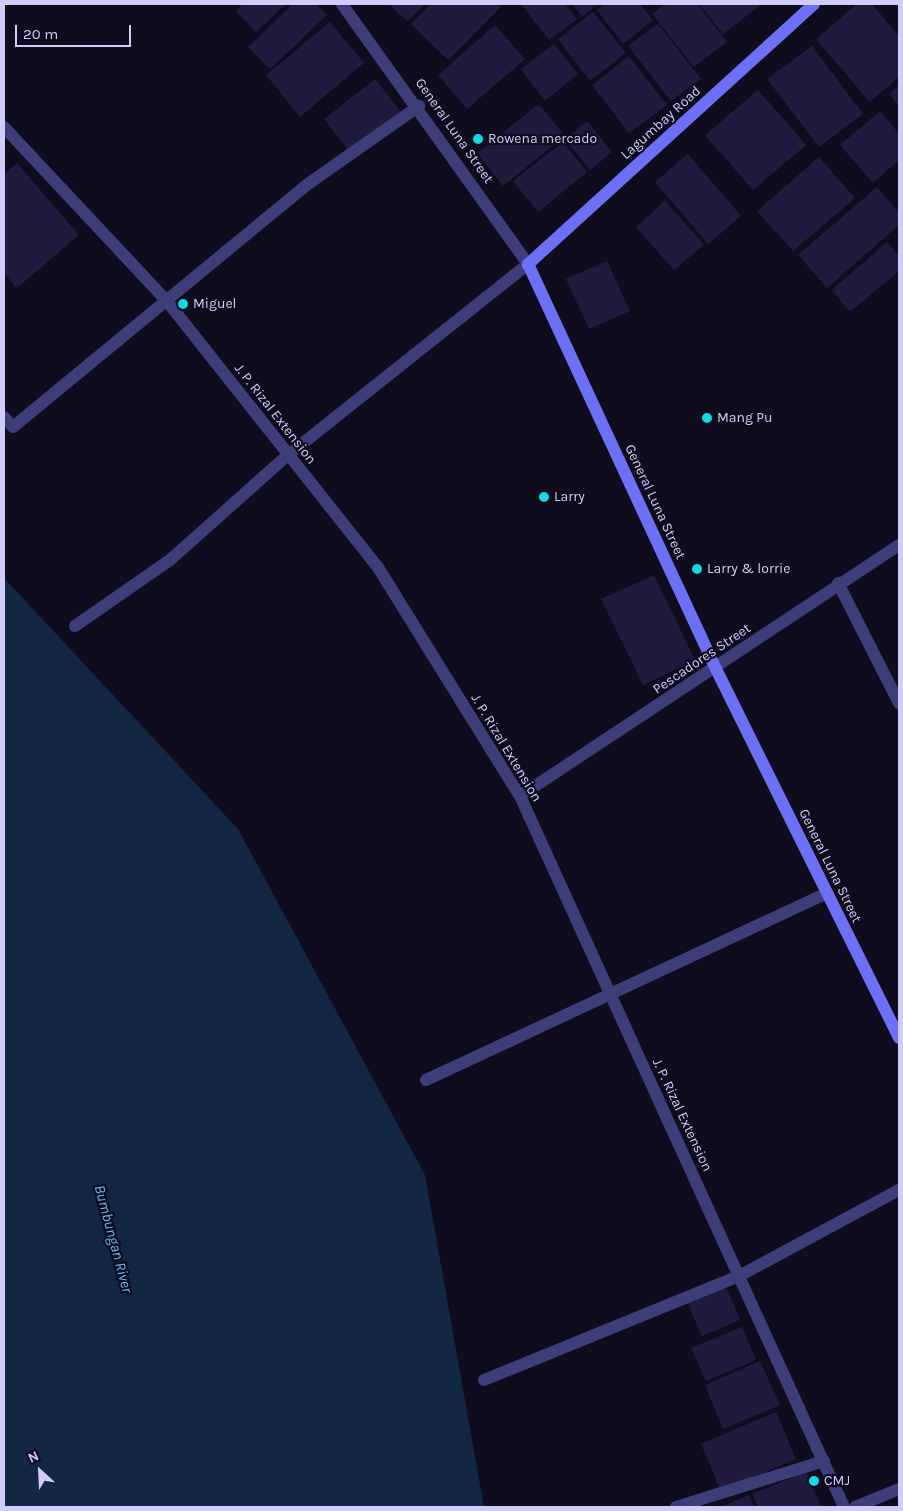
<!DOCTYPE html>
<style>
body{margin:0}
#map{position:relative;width:903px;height:1511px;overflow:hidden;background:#0f0d1d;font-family:Karla,sans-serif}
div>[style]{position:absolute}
.water>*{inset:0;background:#112742}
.building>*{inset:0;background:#201b3d}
.street>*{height:12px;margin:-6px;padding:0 6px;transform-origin:6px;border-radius:6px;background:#3c3d79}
.secondary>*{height:12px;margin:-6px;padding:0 6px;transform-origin:6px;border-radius:6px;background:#6c70f4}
.dots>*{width:14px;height:14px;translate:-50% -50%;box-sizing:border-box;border:2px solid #0f0d1d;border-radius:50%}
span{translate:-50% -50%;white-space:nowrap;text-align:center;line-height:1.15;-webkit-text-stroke:4.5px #0f0d1d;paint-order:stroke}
.street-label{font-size:14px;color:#d0cdfb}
.poi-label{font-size:14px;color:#d0cdfb}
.left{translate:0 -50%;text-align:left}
.water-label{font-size:15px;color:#63b9f3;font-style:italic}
.frame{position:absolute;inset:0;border:5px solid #d0cdfb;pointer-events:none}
.north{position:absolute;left:15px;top:1446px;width:50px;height:50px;-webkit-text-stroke:4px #0f0d1d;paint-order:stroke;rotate:335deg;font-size:14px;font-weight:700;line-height:20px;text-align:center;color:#d0cdfb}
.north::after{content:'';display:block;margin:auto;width:18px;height:22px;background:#d0cdfb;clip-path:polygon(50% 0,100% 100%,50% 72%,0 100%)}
.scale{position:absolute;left:15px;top:25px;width:116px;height:22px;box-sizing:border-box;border:2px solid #d0cdfb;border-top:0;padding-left:6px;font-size:15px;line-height:18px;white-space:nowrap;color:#d0cdfb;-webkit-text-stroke:4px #0f0d1d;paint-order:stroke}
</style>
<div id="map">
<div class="water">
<div style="clip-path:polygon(4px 578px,238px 829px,425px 1175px,484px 1507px,4px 1507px)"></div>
</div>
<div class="building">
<div style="clip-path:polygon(243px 4px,286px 4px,256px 32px,236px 11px)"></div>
<div style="clip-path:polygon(293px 4px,316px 4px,327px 15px,270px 69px,248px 47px)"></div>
<div style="clip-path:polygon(389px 4px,425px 4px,407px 21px)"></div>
<div style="clip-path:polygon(431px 4px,498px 4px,501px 7px,448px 60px,411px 24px)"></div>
<div style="clip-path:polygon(521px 4px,565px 4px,577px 19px,549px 40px)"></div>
<div style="clip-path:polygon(572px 4px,598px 4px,582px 17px)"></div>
<div style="clip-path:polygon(605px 4px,640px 4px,653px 20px,623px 44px,597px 10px)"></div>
<div style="clip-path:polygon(665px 4px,697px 4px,727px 42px,694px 67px,652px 14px)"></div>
<div style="clip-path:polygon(699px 4px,762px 4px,723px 34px)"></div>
<div style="clip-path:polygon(857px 4px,872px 4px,899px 36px,899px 77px,870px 102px,816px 39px)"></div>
<div style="clip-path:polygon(593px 12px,626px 53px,590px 81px,558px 39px)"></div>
<div style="clip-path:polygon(330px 22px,364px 63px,300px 117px,266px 75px)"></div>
<div style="clip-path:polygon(658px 24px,701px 79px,671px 101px,628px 46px)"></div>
<div style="clip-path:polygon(495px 25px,525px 59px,467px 109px,438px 75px)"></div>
<div style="clip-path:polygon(554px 44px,578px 74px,545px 101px,521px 69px)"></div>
<div style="clip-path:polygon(812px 46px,863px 114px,819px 147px,767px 79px)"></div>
<div style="clip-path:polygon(629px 56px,667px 105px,629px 133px,592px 85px)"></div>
<div style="clip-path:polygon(375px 79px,401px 112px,350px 152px,324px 119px)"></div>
<div style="clip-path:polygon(899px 85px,899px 106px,889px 94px)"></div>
<div style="clip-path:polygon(758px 90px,806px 145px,753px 190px,705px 135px)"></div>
<div style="clip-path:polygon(539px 104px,565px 136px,503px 186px,477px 153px)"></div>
<div style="clip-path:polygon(880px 111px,899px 134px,899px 160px,873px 183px,840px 145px)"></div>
<div style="clip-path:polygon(587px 121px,612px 152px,590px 170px,565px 139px)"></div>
<div style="clip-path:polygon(563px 142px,587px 172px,538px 212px,513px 181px)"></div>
<div style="clip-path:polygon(688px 154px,741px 216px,708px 244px,655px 182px)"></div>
<div style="clip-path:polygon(819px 157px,855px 198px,793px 251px,757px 211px)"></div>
<div style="clip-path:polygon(17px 163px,79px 235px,17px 288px,4px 273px,4px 174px)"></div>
<div style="clip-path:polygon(877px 187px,899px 213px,899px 225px,827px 288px,798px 255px)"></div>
<div style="clip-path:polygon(665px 201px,704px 245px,674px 270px,636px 227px)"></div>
<div style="clip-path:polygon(887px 242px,899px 256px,899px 271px,850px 312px,832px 290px)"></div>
<div style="clip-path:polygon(607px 261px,630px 311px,589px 329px,566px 279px)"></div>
<div style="clip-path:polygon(654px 575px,695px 660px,643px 685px,601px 599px)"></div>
<div style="clip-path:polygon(725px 1284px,740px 1320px,702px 1336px,686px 1300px)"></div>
<div style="clip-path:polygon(742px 1327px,756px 1360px,706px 1381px,691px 1348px)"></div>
<div style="clip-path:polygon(760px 1361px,780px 1405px,723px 1429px,705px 1385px)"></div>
<div style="clip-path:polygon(776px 1412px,796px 1459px,721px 1491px,701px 1444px)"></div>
<div style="clip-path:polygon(806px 1472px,821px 1507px,758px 1507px,752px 1494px)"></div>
<div style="clip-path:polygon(749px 1495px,754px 1507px,720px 1507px)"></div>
</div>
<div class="street">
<div style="left:4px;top:127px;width:237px;rotate:46.9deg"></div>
<div style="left:166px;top:300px;width:343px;rotate:51.6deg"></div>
<div style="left:379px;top:569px;width:267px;rotate:58.2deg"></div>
<div style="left:520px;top:796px;width:781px;rotate:65.5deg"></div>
<div style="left:4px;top:417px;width:13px;rotate:48deg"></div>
<div style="left:13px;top:427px;width:382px;rotate:-39.5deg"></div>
<div style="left:308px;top:184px;width:136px;rotate:-35.1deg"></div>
<div style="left:838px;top:583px;width:135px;rotate:63.1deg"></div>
<div style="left:75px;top:626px;width:116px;rotate:-34.8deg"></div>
<div style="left:170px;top:560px;width:158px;rotate:-41.7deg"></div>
<div style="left:288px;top:455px;width:307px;rotate:-38.5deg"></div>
<div style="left:528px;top:264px;width:320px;rotate:-125.6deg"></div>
<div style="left:520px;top:796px;width:455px;rotate:-33.5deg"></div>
<div style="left:426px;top:1080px;width:442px;rotate:-25deg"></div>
<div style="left:484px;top:1380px;width:275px;rotate:-22.2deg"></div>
<div style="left:739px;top:1276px;width:182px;rotate:-28.3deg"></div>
<div style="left:676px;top:1507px;width:155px;rotate:-17.3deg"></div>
<div style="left:855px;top:1507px;width:48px;rotate:-22.2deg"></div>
</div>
<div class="secondary">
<div style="left:814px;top:4px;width:387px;rotate:137.7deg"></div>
<div style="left:528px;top:264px;width:447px;rotate:65.1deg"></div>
<div style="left:716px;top:669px;width:412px;rotate:63.6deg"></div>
</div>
<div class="dots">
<div style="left:478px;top:139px;background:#12dae3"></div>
<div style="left:183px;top:304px;background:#12dae3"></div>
<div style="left:707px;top:418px;background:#12dae3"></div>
<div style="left:544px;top:497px;background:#12dae3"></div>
<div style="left:697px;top:569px;background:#12dae3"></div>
<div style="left:814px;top:1481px;background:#12dae3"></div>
</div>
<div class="street-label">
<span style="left:661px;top:123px;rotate:-42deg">Lagumbay Road</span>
<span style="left:454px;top:131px;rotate:55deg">General Luna Street</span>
<span style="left:275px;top:414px;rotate:52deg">J. P. Rizal Extension</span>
<span style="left:655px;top:502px;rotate:65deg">General Luna Street</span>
<span style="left:702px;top:659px;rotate:-34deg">Pescadores Street</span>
<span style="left:506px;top:748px;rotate:59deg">J. P. Rizal Extension</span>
<span style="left:830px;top:866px;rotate:64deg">General Luna Street</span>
<span style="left:682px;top:1115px;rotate:65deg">J. P. Rizal Extension</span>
</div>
<div class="poi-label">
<span class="left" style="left:488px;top:139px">Rowena mercado</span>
<span class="left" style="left:193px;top:304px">Miguel</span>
<span class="left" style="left:717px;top:418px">Mang Pu</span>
<span class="left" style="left:554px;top:497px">Larry</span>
<span class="left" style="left:707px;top:569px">Larry &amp; lorrie</span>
<span class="left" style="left:824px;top:1481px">CMJ</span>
</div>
<div class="water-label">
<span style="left:113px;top:1239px;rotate:75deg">Bumbungan River</span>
</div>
<div class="frame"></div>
<div class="north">N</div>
<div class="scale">20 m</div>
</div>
